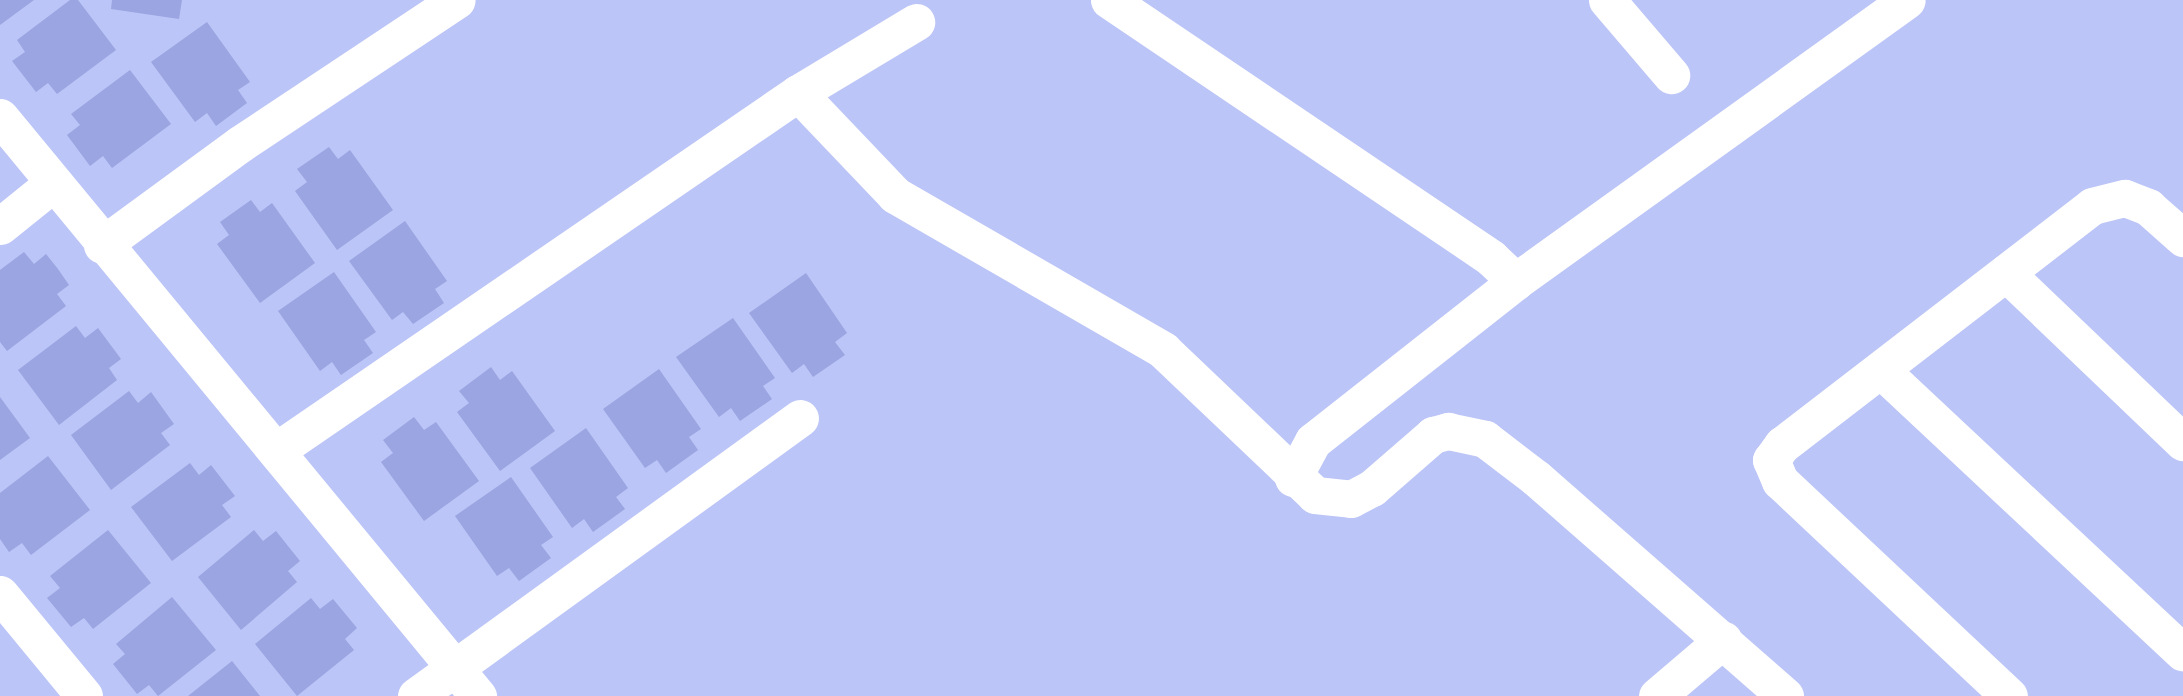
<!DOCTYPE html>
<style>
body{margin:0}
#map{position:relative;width:2183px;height:696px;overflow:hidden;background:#bcc5f7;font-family:Ubuntu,sans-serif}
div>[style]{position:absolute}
.building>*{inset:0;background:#9aa5e1}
.minor>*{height:37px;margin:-18.5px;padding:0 18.5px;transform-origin:18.5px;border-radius:18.5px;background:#fff}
span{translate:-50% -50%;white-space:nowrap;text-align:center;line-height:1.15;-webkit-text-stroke:6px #bcc5f7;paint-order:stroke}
</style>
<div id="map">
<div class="building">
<div style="clip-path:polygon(0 0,34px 0,0 25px)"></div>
<div style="clip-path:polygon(70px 0,78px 0,116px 50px,57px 94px,48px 83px,36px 92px,12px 61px,25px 52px,17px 40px)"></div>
<div style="clip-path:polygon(112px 0,182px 0,179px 19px,111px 9px)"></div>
<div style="clip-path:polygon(207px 22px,250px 82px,238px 90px,247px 103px,216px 126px,207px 113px,195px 122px,151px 62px)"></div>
<div style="clip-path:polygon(130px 70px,171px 124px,112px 168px,103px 156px,90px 166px,67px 135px,80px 125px,71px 114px)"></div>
<div style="clip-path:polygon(329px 147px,338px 159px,350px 150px,393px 210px,337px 250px,295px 191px,307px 182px,297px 169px)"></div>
<div style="clip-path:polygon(251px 200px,260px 212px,272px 203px,315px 263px,260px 303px,217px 244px,229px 235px,220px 222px)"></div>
<div style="clip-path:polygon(405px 221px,447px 281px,435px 289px,444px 303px,413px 324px,403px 312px,392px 320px,349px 261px)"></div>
<div style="clip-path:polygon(24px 252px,34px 264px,46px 254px,58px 269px,69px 285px,57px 294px,66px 306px,7px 351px,0 342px,0 270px)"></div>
<div style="clip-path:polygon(334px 272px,376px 332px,364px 340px,373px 353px,341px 375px,332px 362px,320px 371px,278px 311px)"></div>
<div style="clip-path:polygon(806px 273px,847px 333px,835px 342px,845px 355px,813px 377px,804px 364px,792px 373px,749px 313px)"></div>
<div style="clip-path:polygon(733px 318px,775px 378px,763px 386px,772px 399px,740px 421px,731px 408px,719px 417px,676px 357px)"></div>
<div style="clip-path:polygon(76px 326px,85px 338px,98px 328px,121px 359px,109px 368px,117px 380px,59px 425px,18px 370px)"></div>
<div style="clip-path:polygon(491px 367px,500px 380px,512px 371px,555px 431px,500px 471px,457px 412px,469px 403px,459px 391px)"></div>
<div style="clip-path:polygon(659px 369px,701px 429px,689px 437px,698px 450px,666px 473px,657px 460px,645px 468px,603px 409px)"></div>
<div style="clip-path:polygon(129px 391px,138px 403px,151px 392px,174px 424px,161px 433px,170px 445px,111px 490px,71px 435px)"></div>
<div style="clip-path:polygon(0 397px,30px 438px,0 460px)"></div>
<div style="clip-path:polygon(414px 417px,424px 430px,436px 422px,479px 481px,424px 521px,381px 462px,393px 453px,383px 440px)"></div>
<div style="clip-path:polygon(586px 428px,628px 488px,616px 497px,625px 509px,593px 532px,584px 519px,572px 528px,530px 468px)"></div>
<div style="clip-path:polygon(48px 456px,90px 510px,31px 555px,22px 543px,9px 552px,0 539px,0 493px)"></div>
<div style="clip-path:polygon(190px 463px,199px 475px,211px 465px,235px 496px,222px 505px,231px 517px,172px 561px,131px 507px)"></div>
<div style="clip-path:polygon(511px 477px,553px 537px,541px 545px,551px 558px,519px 581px,509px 568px,497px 576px,455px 516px)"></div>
<div style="clip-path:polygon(108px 530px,151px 583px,93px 629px,84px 618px,71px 627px,47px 598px,60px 588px,50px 576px)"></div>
<div style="clip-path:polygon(254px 530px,263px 541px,276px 531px,300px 561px,288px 571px,297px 582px,241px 630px,198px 577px)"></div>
<div style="clip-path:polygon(172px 597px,216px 650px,158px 696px,149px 685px,137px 694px,113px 664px,125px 654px,116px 644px)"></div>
<div style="clip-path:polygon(311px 598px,320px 609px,333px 599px,357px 628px,345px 639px,354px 650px,297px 696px,255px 644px)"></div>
<div style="clip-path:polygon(232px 661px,260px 696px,188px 696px)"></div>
</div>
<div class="minor">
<div style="left:1109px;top:0;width:461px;rotate:34deg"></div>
<div style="left:1491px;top:258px;width:34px;rotate:43deg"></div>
<div style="left:1516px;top:281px;width:481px;rotate:-35.7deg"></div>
<div style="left:1607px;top:0;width:99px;rotate:49.5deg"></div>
<div style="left:798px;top:93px;width:138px;rotate:-31deg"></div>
<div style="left:0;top:117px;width:751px;rotate:50.46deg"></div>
<div style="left:0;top:226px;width:65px;rotate:-38.8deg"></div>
<div style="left:102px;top:245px;width:171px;rotate:-36.2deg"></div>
<div style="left:240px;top:144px;width:260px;rotate:-33.6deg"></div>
<div style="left:2006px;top:273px;width:245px;rotate:43.7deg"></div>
<div style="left:1882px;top:371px;width:412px;rotate:43.1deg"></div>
<div style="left:277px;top:450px;width:632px;rotate:-34.42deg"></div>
<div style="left:798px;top:93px;width:141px;rotate:46.4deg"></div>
<div style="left:895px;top:195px;width:310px;rotate:30deg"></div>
<div style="left:1163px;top:350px;width:210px;rotate:43.6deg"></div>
<div style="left:1315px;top:495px;width:36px;rotate:6deg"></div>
<div style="left:1351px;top:499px;width:24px;rotate:-28deg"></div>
<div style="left:1372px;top:488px;width:81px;rotate:-41deg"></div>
<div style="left:1433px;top:435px;width:16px;rotate:-15deg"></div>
<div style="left:1448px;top:431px;width:38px;rotate:12deg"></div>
<div style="left:1485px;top:439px;width:64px;rotate:37.4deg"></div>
<div style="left:1536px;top:478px;width:331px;rotate:41.2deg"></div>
<div style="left:1293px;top:478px;width:42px;rotate:-61.6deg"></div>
<div style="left:1313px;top:441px;width:258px;rotate:-38.2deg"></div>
<div style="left:0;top:594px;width:132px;rotate:50.5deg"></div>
<div style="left:416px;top:696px;width:474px;rotate:-35.9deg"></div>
<div style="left:1657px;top:696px;width:87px;rotate:-40.3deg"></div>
<div style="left:2009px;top:696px;width:314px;rotate:-136.8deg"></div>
<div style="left:1780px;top:481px;width:23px;rotate:-113deg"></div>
<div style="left:1771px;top:460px;width:19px;rotate:-54deg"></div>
<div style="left:1782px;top:445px;width:391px;rotate:-37.6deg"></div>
<div style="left:2092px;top:206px;width:34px;rotate:-14deg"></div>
<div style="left:2125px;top:198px;width:25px;rotate:21deg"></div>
<div style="left:2148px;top:207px;width:47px;rotate:41.5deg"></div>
</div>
</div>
